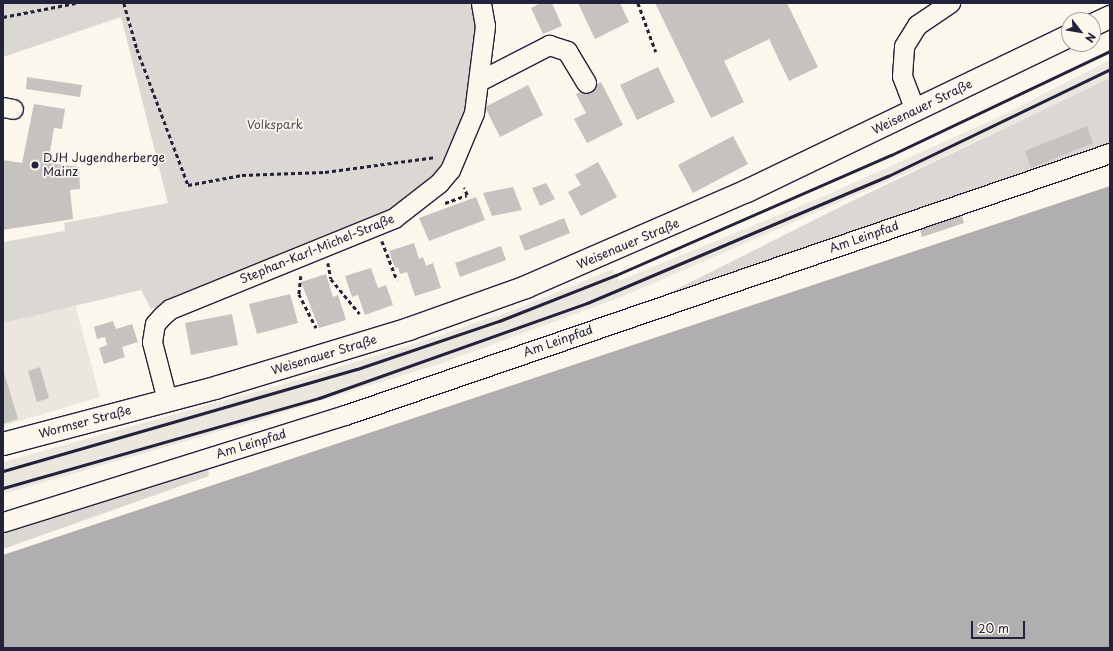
<!DOCTYPE html>
<meta charset="utf-8">
<style>
body{margin:0}
#map{position:relative;width:1113px;height:651px;overflow:hidden;background:#fbf7ec;font-family:"Playpen Sans",sans-serif}
div>[style]{position:absolute}
.built>*{inset:0;background:#ebe7df}
.green>*{inset:0;background:#dbd8d3}
.water>*{inset:0;background:#b1aeb0}
.building>*{inset:0;background:#c6c2c0}
.path>*{height:2.5px;margin-top:-1.25px;transform-origin:0;background:repeating-linear-gradient(90deg,#22223b 0 4px,transparent 0 7px)}
.roads{filter:drop-shadow(1px 0 #22223b) drop-shadow(-1px 0 #22223b) drop-shadow(0 1px #22223b) drop-shadow(0 -1px #22223b)}
.minor>*{height:19px;margin:-9.5px;padding:0 9.5px;transform-origin:9.5px;border-radius:9.5px;background:#fbf7ec}
.major>*{height:22px;margin:-11px;padding:0 11px;transform-origin:11px;border-radius:11px;background:#fbf7ec}
.rail>*{height:3px;margin:-1.5px;padding:0 1.5px;transform-origin:1.5px;border-radius:1.5px;background:#22223b}
.dots>*{width:11px;height:11px;translate:-50% -50%;box-sizing:border-box;border:2px solid #fbf7ec;border-radius:50%}
span{translate:-50% -50%;white-space:nowrap;text-align:center;line-height:1.15;-webkit-text-stroke:3.5px #fbf7ec;paint-order:stroke}
.street-label{font-size:12px;color:#22223b}
.park-label{font-size:12px;color:#505061}
.poi-label{font-size:12px;color:#22223b}
.left{translate:0 -50%;text-align:left}
.frame{position:absolute;inset:0;border:4px solid #22223b;pointer-events:none}
.north{position:absolute;left:1061px;top:12px;width:40px;height:40px;box-sizing:border-box;background:#fbf7ec;border:1px solid #a4a2a5;border-radius:50%;rotate:121deg;font-size:11px;font-weight:700;line-height:16px;text-align:center;color:#22223b}
.north::after{content:'';display:block;margin:auto;width:14px;height:18px;background:#22223b;clip-path:polygon(50% 0,100% 100%,50% 72%,0 100%)}
.scale{position:absolute;left:971px;top:621px;width:54px;height:18px;box-sizing:border-box;border:2px solid #22223b;border-top:0;padding-left:5px;font-size:12px;line-height:14px;white-space:nowrap;color:#22223b;-webkit-text-stroke:3px #fbf7ec;paint-order:stroke}
</style>
<div id="map">
<div class="built">
<div style="clip-path:polygon(1110px 60px,1110px 78px,927px 164px,624px 296px,442px 363px,252px 422px,3px 494px,3px 462px,288px 383px,420px 342px,511px 311px,613px 269px,619px 281px,822px 197px,1001px 116px)"></div>
<div style="clip-path:polygon(75px 304px,100px 397px,3px 426px,3px 323px)"></div>
</div>
<div class="green">
<div style="clip-path:polygon(3px 3px,473px 3px,479px 33px,466px 115px,457px 140px,435px 173px,396px 208px,151px 309px,141px 290px,3px 323px,3px 242px,65px 231px,64px 223px,168px 203px,121px 17px,3px 57px)"></div>
<div style="clip-path:polygon(1110px 78px,1110px 147px,651px 302px,852px 201px)"></div>
<div style="clip-path:polygon(207px 462px,209px 476px,3px 549px,3px 526px)"></div>
</div>
<div class="water">
<div style="clip-path:polygon(1110px 186px,1110px 648px,3px 648px,3px 555px)"></div>
</div>
<div class="building">
<div style="clip-path:polygon(541px 3px,552px 3px,562px 26px,543px 34px,531px 8px)"></div>
<div style="clip-path:polygon(578px 3px,620px 3px,629px 22px,595px 39px)"></div>
<div style="clip-path:polygon(655px 3px,787px 3px,818px 67px,789px 81px,769px 39px,724px 61px,744px 102px,711px 118px)"></div>
<div style="clip-path:polygon(658px 67px,675px 102px,637px 120px,620px 85px)"></div>
<div style="clip-path:polygon(27px 77px,82px 85px,80px 97px,26px 89px)"></div>
<div style="clip-path:polygon(601px 82px,623px 125px,587px 143px,574px 119px,586px 113px,576px 94px)"></div>
<div style="clip-path:polygon(528px 85px,543px 115px,500px 137px,485px 107px)"></div>
<div style="clip-path:polygon(34px 104px,65px 109px,62px 129px,54px 128px,48px 163px,79px 167px,80px 189px,70px 190px,73px 219px,3px 230px,3px 160px,22px 163px)"></div>
<div style="clip-path:polygon(1087px 126px,1093px 143px,1031px 168px,1025px 151px)"></div>
<div style="clip-path:polygon(733px 136px,748px 164px,693px 193px,678px 165px)"></div>
<div style="clip-path:polygon(598px 162px,617px 197px,581px 216px,568px 192px,581px 185px,575px 175px)"></div>
<div style="clip-path:polygon(546px 183px,555px 199px,540px 206px,532px 188px)"></div>
<div style="clip-path:polygon(513px 187px,522px 210px,492px 216px,483px 193px)"></div>
<div style="clip-path:polygon(476px 197px,485px 220px,429px 241px,419px 218px)"></div>
<div style="clip-path:polygon(960px 210px,964px 223px,922px 237px,918px 223px)"></div>
<div style="clip-path:polygon(564px 218px,570px 233px,525px 251px,519px 236px)"></div>
<div style="clip-path:polygon(414px 243px,419px 259px,423px 257px,426px 266px,433px 263px,441px 288px,415px 296px,407px 272px,400px 274px,398px 267px,395px 268px,389px 251px)"></div>
<div style="clip-path:polygon(501px 246px,506px 260px,460px 277px,455px 263px)"></div>
<div style="clip-path:polygon(371px 268px,378px 288px,386px 285px,393px 305px,365px 315px,358px 295px,352px 297px,345px 276px)"></div>
<div style="clip-path:polygon(326px 274px,333px 297px,338px 295px,346px 320px,319px 328px,301px 282px)"></div>
<div style="clip-path:polygon(290px 294px,298px 323px,257px 334px,249px 304px)"></div>
<div style="clip-path:polygon(232px 314px,238px 345px,191px 355px,185px 323px)"></div>
<div style="clip-path:polygon(113px 321px,116px 329px,132px 324px,138px 342px,122px 347px,125px 357px,104px 364px,99px 348px,107px 345px,105px 337px,97px 339px,94px 327px)"></div>
<div style="clip-path:polygon(40px 367px,49px 398px,37px 402px,28px 371px)"></div>
<div style="clip-path:polygon(3px 369px,18px 419px,3px 424px)"></div>
</div>
<div class="path">
<div style="left:124px;top:3px;width:48px;rotate:74.2deg"></div>
<div style="left:137px;top:49px;width:145px;rotate:69.4deg"></div>
<div style="left:188px;top:185px;width:55px;rotate:-10.5deg"></div>
<div style="left:242px;top:175px;width:83px;rotate:-2.1deg"></div>
<div style="left:325px;top:172px;width:112px;rotate:-7.7deg"></div>
<div style="left:638px;top:3px;width:52px;rotate:69.8deg"></div>
<div style="left:3px;top:17px;width:74px;rotate:-10.9deg"></div>
<div style="left:445px;top:203px;width:23px;rotate:-20deg"></div>
<div style="left:467px;top:195px;width:8px;rotate:-113deg"></div>
<div style="left:382px;top:241px;width:42px;rotate:69deg"></div>
<div style="left:328px;top:263px;width:16px;rotate:79deg"></div>
<div style="left:331px;top:279px;width:45px;rotate:50.4deg"></div>
<div style="left:301px;top:276px;width:18px;rotate:96deg"></div>
<div style="left:299px;top:294px;width:38px;rotate:63deg"></div>
</div>
<div class="roads">
<div class="minor">
<div style="left:479px;top:81px;width:79px;rotate:-27.2deg"></div>
<div style="left:549px;top:45px;width:19px;rotate:18deg"></div>
<div style="left:567px;top:51px;width:37px;rotate:59deg"></div>
<div style="left:3px;top:107px;width:10px;rotate:11deg"></div>
<div style="left:915px;top:110px;width:36px;rotate:-111deg"></div>
<div style="left:902px;top:76px;width:30px;rotate:-86deg"></div>
<div style="left:904px;top:46px;width:25px;rotate:-58deg"></div>
<div style="left:917px;top:25px;width:40px;rotate:-34deg"></div>
<div style="left:167px;top:400px;width:60px;rotate:-104.5deg"></div>
<div style="left:152px;top:342px;width:18px;rotate:-81deg"></div>
<div style="left:155px;top:324px;width:11px;rotate:-49deg"></div>
<div style="left:162px;top:316px;width:11px;rotate:-41deg"></div>
<div style="left:170px;top:309px;width:242px;rotate:-22.1deg"></div>
<div style="left:394px;top:218px;width:57px;rotate:-37.9deg"></div>
<div style="left:439px;top:183px;width:17px;rotate:-50deg"></div>
<div style="left:450px;top:170px;width:62px;rotate:-67.2deg"></div>
<div style="left:474px;top:113px;width:88px;rotate:-82.8deg"></div>
<div style="left:485px;top:26px;width:23px;rotate:-100deg"></div>
<div style="left:3px;top:522px;width:358px;rotate:-17.4deg"></div>
<div style="left:345px;top:415px;width:809px;rotate:-18.91deg"></div>
</div>
<div class="major">
<div style="left:1093px;top:25px;width:19px;rotate:-25deg"></div>
<div style="left:3px;top:444px;width:222px;rotate:-14.8deg"></div>
<div style="left:218px;top:387px;width:200px;rotate:-16.9deg"></div>
<div style="left:409px;top:329px;width:124px;rotate:-19.7deg"></div>
<div style="left:526px;top:287px;width:241px;rotate:-23.5deg"></div>
<div style="left:747px;top:191px;width:357px;rotate:-25.7deg"></div>
</div>
</div>
<div class="rail">
<div style="left:3px;top:471px;width:368px;rotate:-16.1deg"></div>
<div style="left:357px;top:369px;width:150px;rotate:-18.7deg"></div>
<div style="left:499px;top:321px;width:126px;rotate:-21.5deg"></div>
<div style="left:616px;top:275px;width:300px;rotate:-23.6deg"></div>
<div style="left:891px;top:155px;width:242px;rotate:-25.4deg"></div>
<div style="left:3px;top:488px;width:329px;rotate:-15.9deg"></div>
<div style="left:319px;top:398px;width:284px;rotate:-19.5deg"></div>
<div style="left:587px;top:303px;width:327px;rotate:-22.9deg"></div>
<div style="left:888px;top:176px;width:246px;rotate:-25.7deg"></div>
</div>
<div class="dots">
<div style="left:35px;top:165px;background:#22223b"></div>
</div>
<div class="street-label">
<span style="left:922px;top:107px;rotate:-26deg">Weisenauer Straße</span>
<span style="left:864px;top:237px;rotate:-19deg">Am Leinpfad</span>
<span style="left:628px;top:244px;rotate:-23deg">Weisenauer Straße</span>
<span style="left:317px;top:249px;rotate:-22deg">Stephan-Karl-Michel-Straße</span>
<span style="left:558px;top:341px;rotate:-19deg">Am Leinpfad</span>
<span style="left:324px;top:355px;rotate:-17deg">Weisenauer Straße</span>
<span style="left:85px;top:422px;rotate:-15deg">Wormser Straße</span>
<span style="left:251px;top:444px;rotate:-17deg">Am Leinpfad</span>
</div>
<div class="park-label">
<span style="left:275px;top:125px">Volkspark</span>
</div>
<div class="poi-label">
<span class="left" style="left:43px;top:165px">DJH Jugendherberge<br>Mainz</span>
</div>
<div class="frame"></div>
<div class="north">N</div>
<div class="scale">20 m</div>
</div>
